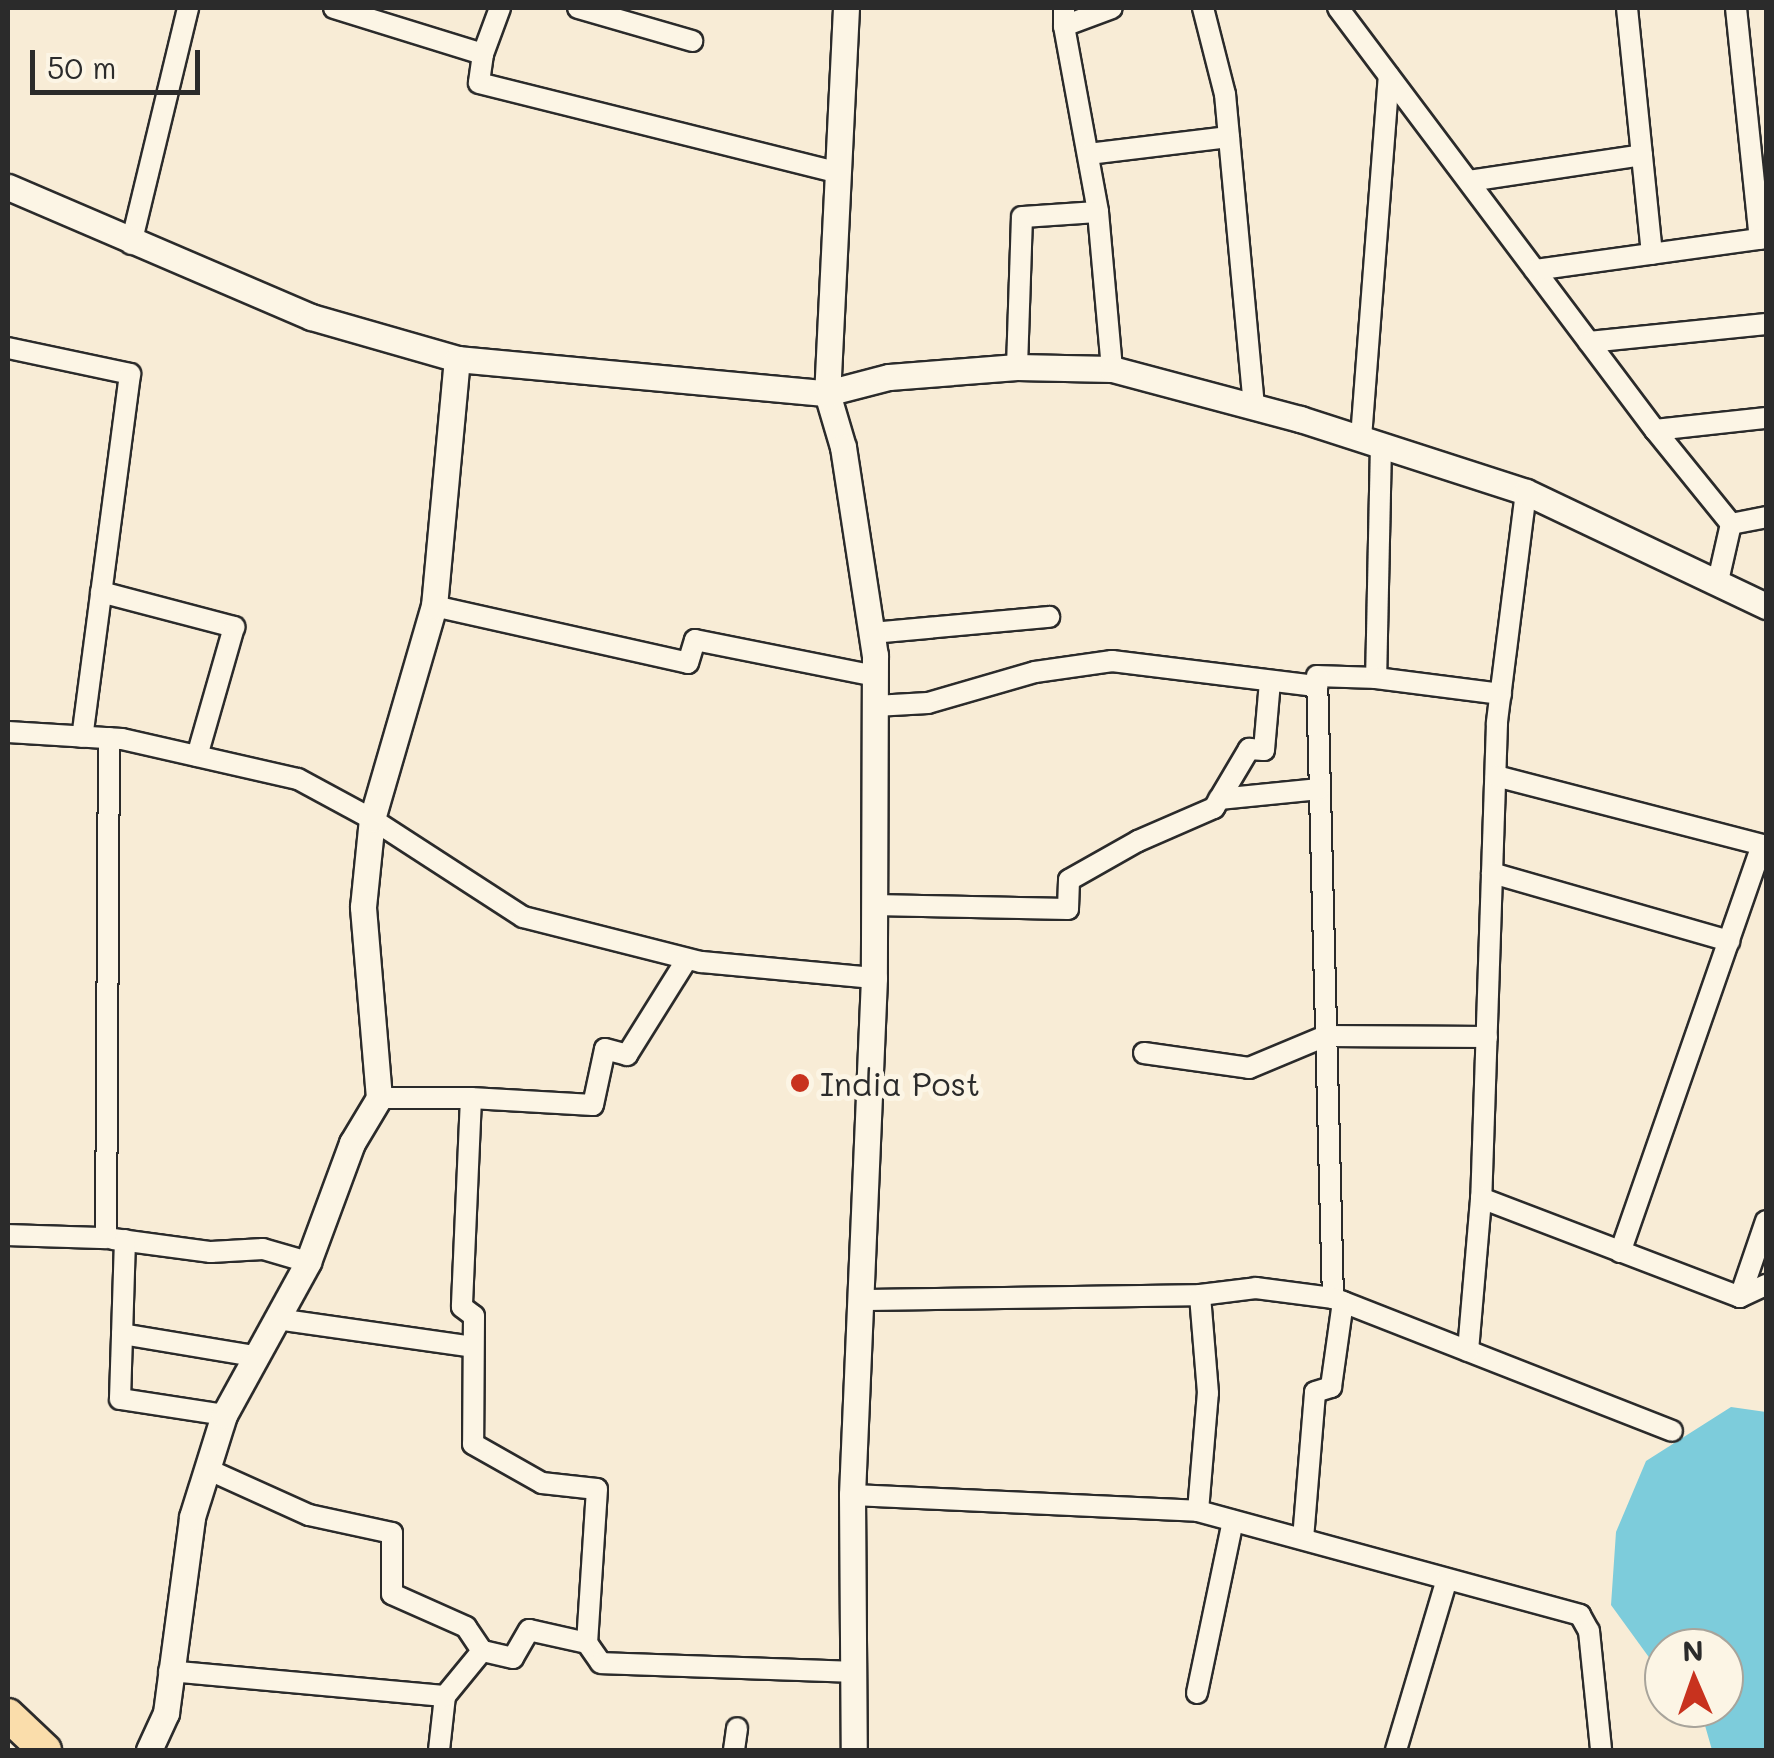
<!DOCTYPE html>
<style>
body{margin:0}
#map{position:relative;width:1774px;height:1758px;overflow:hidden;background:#f8ecd6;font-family:Mali,sans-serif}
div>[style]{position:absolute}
.water>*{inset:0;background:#7dccdb}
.roads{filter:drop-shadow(2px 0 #2b2b2b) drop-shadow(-2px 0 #2b2b2b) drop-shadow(0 2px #2b2b2b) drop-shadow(0 -2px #2b2b2b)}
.minor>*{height:20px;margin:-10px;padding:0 10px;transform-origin:10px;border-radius:10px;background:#fcf5e5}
.tertiary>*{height:25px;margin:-12.5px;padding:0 12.5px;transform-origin:12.5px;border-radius:12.5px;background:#fcf5e5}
.primary>*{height:32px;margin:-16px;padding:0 16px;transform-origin:16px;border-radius:16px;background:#faddab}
.dots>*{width:28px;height:28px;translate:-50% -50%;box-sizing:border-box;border:5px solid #fcf5e5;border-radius:50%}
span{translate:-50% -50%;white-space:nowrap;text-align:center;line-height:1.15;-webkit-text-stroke:10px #fcf5e5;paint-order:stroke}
.poi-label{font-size:32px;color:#2b2b2b}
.left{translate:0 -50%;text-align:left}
.frame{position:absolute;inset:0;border:10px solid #2b2b2b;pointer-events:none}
.north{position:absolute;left:1644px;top:1628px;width:100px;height:100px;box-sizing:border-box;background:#fcf5e5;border:2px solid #a8a49b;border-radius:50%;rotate:358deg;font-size:28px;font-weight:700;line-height:40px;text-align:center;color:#2b2b2b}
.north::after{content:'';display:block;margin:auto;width:35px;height:45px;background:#c8321e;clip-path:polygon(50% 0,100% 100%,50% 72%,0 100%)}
.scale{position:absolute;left:30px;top:50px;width:170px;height:45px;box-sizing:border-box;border:5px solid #2b2b2b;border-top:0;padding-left:12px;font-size:30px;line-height:35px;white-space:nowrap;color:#2b2b2b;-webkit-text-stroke:8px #fcf5e5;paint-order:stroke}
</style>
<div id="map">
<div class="water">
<div style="clip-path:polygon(1731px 1407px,1766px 1412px,1766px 1750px,1712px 1750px,1704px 1722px,1691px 1708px,1724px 1708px,1724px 1648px,1664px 1648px,1664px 1678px,1611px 1605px,1616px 1532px,1646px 1461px)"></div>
</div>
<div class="roads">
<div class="minor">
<div style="left:334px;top:8px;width:156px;rotate:17.2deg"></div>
<div style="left:483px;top:54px;width:29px;rotate:98deg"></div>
<div style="left:479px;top:83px;width:371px;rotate:14deg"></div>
<div style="left:578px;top:8px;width:119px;rotate:16.1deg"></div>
<div style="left:1064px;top:8px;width:18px;rotate:90deg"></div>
<div style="left:1064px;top:26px;width:51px;rotate:-20.6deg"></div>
<div style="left:1203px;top:8px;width:89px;rotate:75.7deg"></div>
<div style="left:1225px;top:94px;width:314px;rotate:84.7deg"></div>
<div style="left:1338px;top:8px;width:528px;rotate:53.09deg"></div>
<div style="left:1655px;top:430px;width:121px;rotate:51deg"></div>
<div style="left:1731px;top:524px;width:36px;rotate:-11deg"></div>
<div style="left:1627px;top:8px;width:247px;rotate:84.2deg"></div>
<div style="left:1736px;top:8px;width:232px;rotate:84.1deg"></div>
<div style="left:1064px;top:26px;width:189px;rotate:79.6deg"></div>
<div style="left:1098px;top:212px;width:158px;rotate:84.9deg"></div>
<div style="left:483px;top:54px;width:49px;rotate:-69.7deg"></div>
<div style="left:1088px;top:154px;width:142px;rotate:-6.9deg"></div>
<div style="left:1469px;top:181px;width:175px;rotate:-8.5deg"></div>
<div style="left:131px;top:244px;width:243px;rotate:-76.4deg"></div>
<div style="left:1535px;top:270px;width:233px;rotate:-7.9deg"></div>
<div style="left:1589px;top:342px;width:178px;rotate:-5.8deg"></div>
<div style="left:8px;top:348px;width:125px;rotate:12deg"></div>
<div style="left:130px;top:374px;width:366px;rotate:97.5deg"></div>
<div style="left:1017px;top:367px;width:150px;rotate:-88.1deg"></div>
<div style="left:1022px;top:217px;width:76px;rotate:-3.8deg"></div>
<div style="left:1655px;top:430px;width:112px;rotate:-6.2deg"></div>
<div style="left:1361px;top:438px;width:363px;rotate:-85.6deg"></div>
<div style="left:1381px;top:444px;width:234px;rotate:91.2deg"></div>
<div style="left:1376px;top:678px;width:59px;rotate:-178.1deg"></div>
<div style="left:1317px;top:676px;width:622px;rotate:88.53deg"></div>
<div style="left:1333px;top:1298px;width:364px;rotate:21.4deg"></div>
<div style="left:1526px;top:492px;width:233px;rotate:97.2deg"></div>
<div style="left:1497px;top:723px;width:475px;rotate:91.9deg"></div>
<div style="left:1481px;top:1198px;width:277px;rotate:20.9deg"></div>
<div style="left:1740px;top:1297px;width:29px;rotate:-25deg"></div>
<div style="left:1718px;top:581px;width:58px;rotate:-77.2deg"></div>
<div style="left:101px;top:592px;width:138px;rotate:14.7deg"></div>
<div style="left:234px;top:627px;width:134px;rotate:106deg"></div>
<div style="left:434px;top:606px;width:260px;rotate:12.6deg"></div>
<div style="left:688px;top:663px;width:24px;rotate:-73deg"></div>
<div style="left:695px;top:640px;width:184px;rotate:11.3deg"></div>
<div style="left:872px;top:633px;width:178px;rotate:-5.2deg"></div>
<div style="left:1376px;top:678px;width:126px;rotate:7.3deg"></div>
<div style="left:875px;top:706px;width:53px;rotate:-3.2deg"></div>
<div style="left:928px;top:703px;width:111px;rotate:-16.2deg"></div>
<div style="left:1035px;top:672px;width:78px;rotate:-8.1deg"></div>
<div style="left:1112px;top:661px;width:207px;rotate:7deg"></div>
<div style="left:8px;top:732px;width:114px;rotate:3.5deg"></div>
<div style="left:122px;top:739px;width:180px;rotate:12.8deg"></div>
<div style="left:298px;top:779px;width:84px;rotate:28.4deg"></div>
<div style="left:372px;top:819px;width:180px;rotate:33deg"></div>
<div style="left:523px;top:917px;width:184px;rotate:14.2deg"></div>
<div style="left:701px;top:962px;width:174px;rotate:5.3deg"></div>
<div style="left:1496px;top:776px;width:275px;rotate:14.5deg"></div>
<div style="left:1762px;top:845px;width:431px;rotate:109.2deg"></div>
<div style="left:1219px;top:799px;width:101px;rotate:-5.7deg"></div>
<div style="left:1492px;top:873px;width:247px;rotate:16deg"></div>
<div style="left:874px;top:905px;width:194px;rotate:1.2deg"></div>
<div style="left:1068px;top:909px;width:29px;rotate:-88deg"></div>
<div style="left:1069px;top:880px;width:79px;rotate:-29.5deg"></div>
<div style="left:1138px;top:841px;width:83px;rotate:-23.5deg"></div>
<div style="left:1214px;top:808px;width:69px;rotate:-59.3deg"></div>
<div style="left:1249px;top:749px;width:15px;rotate:4deg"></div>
<div style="left:1264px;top:750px;width:69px;rotate:-85deg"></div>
<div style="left:1144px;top:1053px;width:106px;rotate:8.1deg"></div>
<div style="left:1249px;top:1068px;width:83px;rotate:-22.6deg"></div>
<div style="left:1326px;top:1036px;width:161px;rotate:0.4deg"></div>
<div style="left:379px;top:1098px;width:92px"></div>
<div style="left:471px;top:1098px;width:209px;rotate:92.5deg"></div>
<div style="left:462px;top:1307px;width:15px;rotate:37deg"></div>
<div style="left:474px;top:1316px;width:128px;rotate:90.4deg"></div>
<div style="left:473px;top:1444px;width:79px;rotate:29.5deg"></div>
<div style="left:542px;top:1483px;width:55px;rotate:6.2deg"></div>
<div style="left:597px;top:1489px;width:154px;rotate:93.7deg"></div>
<div style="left:587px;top:1643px;width:59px;rotate:-167.4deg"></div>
<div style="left:529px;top:1630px;width:32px;rotate:120deg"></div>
<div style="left:513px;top:1658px;width:32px;rotate:-167deg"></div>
<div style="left:471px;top:1098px;width:122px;rotate:3.3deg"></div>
<div style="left:593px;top:1105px;width:57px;rotate:-77.9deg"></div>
<div style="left:605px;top:1049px;width:23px;rotate:15deg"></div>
<div style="left:627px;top:1055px;width:113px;rotate:-58deg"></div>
<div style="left:8px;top:1235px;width:98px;rotate:1.8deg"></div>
<div style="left:106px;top:1238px;width:500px;rotate:-89.66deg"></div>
<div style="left:113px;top:1239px;width:99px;rotate:7.6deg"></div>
<div style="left:211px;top:1252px;width:52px;rotate:-3.3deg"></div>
<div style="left:263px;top:1249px;width:47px;rotate:16.1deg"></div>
<div style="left:125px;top:1240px;width:159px;rotate:91.8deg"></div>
<div style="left:120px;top:1399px;width:105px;rotate:8.7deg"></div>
<div style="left:1740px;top:1297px;width:80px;rotate:-71.1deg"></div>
<div style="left:860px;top:1300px;width:340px;rotate:-0.8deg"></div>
<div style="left:277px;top:1319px;width:198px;rotate:8.1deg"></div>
<div style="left:122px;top:1334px;width:139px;rotate:9.5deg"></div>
<div style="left:1468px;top:1351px;width:154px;rotate:-85.1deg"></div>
<div style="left:207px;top:1469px;width:112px;rotate:24.3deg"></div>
<div style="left:309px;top:1515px;width:85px;rotate:12.2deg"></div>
<div style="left:392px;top:1533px;width:61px;rotate:90deg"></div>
<div style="left:392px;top:1594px;width:81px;rotate:24deg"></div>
<div style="left:466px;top:1627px;width:29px;rotate:56deg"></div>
<div style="left:482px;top:1651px;width:58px;rotate:129.4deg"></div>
<div style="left:445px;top:1696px;width:54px;rotate:96.3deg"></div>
<div style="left:852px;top:1495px;width:346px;rotate:2.6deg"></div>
<div style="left:1198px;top:1511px;width:396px;rotate:15.2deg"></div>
<div style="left:1580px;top:1615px;width:18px;rotate:61deg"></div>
<div style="left:1589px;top:1631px;width:120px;rotate:84.2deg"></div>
<div style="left:1198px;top:1511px;width:118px;rotate:-85.2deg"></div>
<div style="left:1208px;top:1393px;width:98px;rotate:-94.7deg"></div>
<div style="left:1200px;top:1295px;width:56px;rotate:-7.1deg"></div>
<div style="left:1256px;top:1288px;width:78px;rotate:7.4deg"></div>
<div style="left:1303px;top:1539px;width:147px;rotate:-85.3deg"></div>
<div style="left:1315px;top:1392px;width:17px;rotate:-17deg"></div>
<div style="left:1331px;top:1387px;width:86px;rotate:-82deg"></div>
<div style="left:587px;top:1643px;width:24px;rotate:55deg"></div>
<div style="left:601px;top:1663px;width:253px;rotate:2deg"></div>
<div style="left:169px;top:1671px;width:277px;rotate:5.2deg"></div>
<div style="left:1197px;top:1693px;width:176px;rotate:-78.2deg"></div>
<div style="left:734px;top:1750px;width:22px;rotate:-82deg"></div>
<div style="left:1396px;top:1750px;width:178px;rotate:-73.4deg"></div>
</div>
<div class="tertiary">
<div style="left:846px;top:8px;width:385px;rotate:92.8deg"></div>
<div style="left:827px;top:393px;width:56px;rotate:73.5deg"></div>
<div style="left:843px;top:447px;width:210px;rotate:81.3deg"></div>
<div style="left:875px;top:655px;width:323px;rotate:90.2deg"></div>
<div style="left:874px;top:978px;width:517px;rotate:92.44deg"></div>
<div style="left:852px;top:1495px;width:255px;rotate:89.6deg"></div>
<div style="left:8px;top:187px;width:330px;rotate:23.2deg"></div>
<div style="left:311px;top:317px;width:152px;rotate:16deg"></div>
<div style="left:457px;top:359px;width:372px;rotate:5.3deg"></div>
<div style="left:827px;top:393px;width:64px;rotate:-14.5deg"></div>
<div style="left:889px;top:377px;width:128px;rotate:-4.5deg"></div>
<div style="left:1017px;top:367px;width:95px;rotate:1.2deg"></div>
<div style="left:1112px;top:369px;width:195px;rotate:14.9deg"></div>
<div style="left:1300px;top:419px;width:237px;rotate:17.9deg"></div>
<div style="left:1526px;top:492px;width:266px;rotate:25.4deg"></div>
<div style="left:149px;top:1750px;width:41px;rotate:-65.3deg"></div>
<div style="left:166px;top:1713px;width:198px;rotate:-82.4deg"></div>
<div style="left:192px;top:1517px;width:107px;rotate:-72.6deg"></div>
<div style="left:224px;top:1415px;width:175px;rotate:-61.2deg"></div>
<div style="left:308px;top:1262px;width:127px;rotate:-69.7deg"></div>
<div style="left:352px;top:1143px;width:52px;rotate:-59deg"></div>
<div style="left:379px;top:1098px;width:192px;rotate:-94.8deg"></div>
<div style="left:363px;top:907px;width:88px;rotate:-84.2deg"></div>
<div style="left:372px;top:819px;width:222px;rotate:-73.8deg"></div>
<div style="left:434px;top:606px;width:248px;rotate:-84.7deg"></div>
</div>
<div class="primary">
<div style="left:8px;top:1715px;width:51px;rotate:43.4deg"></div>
</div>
</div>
<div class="dots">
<div style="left:800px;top:1083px;background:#c8321e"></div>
</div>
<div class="poi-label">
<span class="left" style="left:820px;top:1083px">India Post</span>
</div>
<div class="frame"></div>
<div class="north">N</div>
<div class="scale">50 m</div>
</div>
